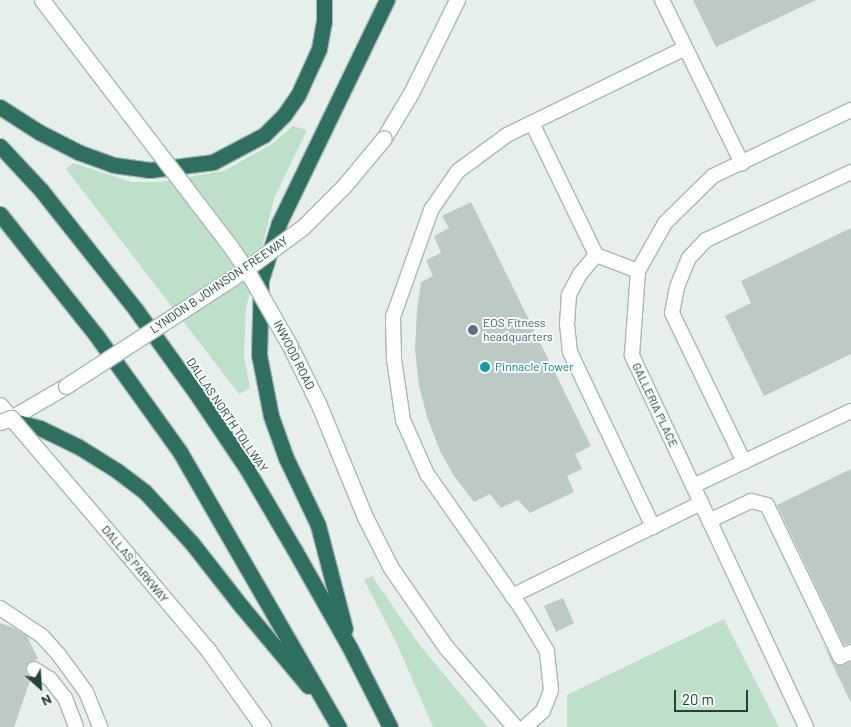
<!DOCTYPE html>
<style>
body{margin:0}
#map{position:relative;width:851px;height:727px;overflow:hidden;background:#e6efeb;font-family:Barlow,sans-serif}
div>[style]{position:absolute}
.green>*{inset:0;background:#bfe0c8}
.building>*{inset:0;background:#bbcac4}
.roads{filter:drop-shadow(1px 0 #a8b8b2) drop-shadow(-1px 0 #a8b8b2) drop-shadow(0 1px #a8b8b2) drop-shadow(0 -1px #a8b8b2)}
.service>*{height:14px;margin:-7px;padding:0 7px;transform-origin:7px;border-radius:7px;background:#fff}
.secondary>*{height:15px;margin:-7.5px;padding:0 7.5px;transform-origin:7.5px;border-radius:7.5px;background:#fff}
.motorway>*{height:15px;margin:-7.5px;padding:0 7.5px;transform-origin:7.5px;border-radius:7.5px;background:#2f6f62}
.bridges{filter:drop-shadow(1px 0 #a4bbb3) drop-shadow(-1px 0 #a4bbb3) drop-shadow(0 1px #a4bbb3) drop-shadow(0 -1px #a4bbb3)}
.secondary-bridge>*{height:15px;margin:-7.5px;padding:0 7.5px;transform-origin:7.5px;border-radius:7.5px;background:#fff}
.dots>*{width:14px;height:14px;translate:-50% -50%;box-sizing:border-box;border:2px solid #f7fbf9;border-radius:50%}
span{translate:-50% -50%;white-space:nowrap;text-align:center;line-height:1.15;-webkit-text-stroke:4px #f7fbf9;paint-order:stroke}
.street-label{font-size:12px;color:#24423a}
.service-label{font-size:12px;color:#4e5e75}
.left{translate:0 -50%;text-align:left}
.culture-label{font-size:12px;color:#0d838f}
.north{position:absolute;left:15px;top:662px;width:50px;height:50px;-webkit-text-stroke:4px #f7fbf9;paint-order:stroke;rotate:154deg;font-size:14px;font-weight:700;line-height:20px;text-align:center;color:#24423a}
.north::after{content:'';display:block;margin:auto;width:18px;height:22px;background:#24423a;clip-path:polygon(50% 0,100% 100%,50% 72%,0 100%)}
.scale{position:absolute;left:674px;top:690px;width:74px;height:22px;box-sizing:border-box;border:2px solid #24423a;border-top:0;padding-left:6px;font-size:15px;line-height:18px;white-space:nowrap;color:#24423a;-webkit-text-stroke:4px #f7fbf9;paint-order:stroke}
</style>
<div id="map">
<div class="green">
<div style="clip-path:polygon(293px 126px,307px 130px,275px 196px,246px 308px,244px 356px,250px 388px,239px 394px,66px 169px,73px 163px,132px 182px,159px 182px,224px 171px,272px 144px)"></div>
<div style="clip-path:polygon(372px 576px,418px 643px,488px 727px,433px 727px,396px 642px,364px 580px)"></div>
<div style="clip-path:polygon(724px 619px,779px 727px,567px 727px,567px 695px)"></div>
</div>
<div class="building">
<div style="clip-path:polygon(693px 0,816px 0,716px 47px)"></div>
<div style="clip-path:polygon(471px 202px,591px 446px,575px 454px,582px 469px,567px 476px,574px 492px,530px 513px,518px 500px,501px 508px,490px 494px,474px 502px,454px 476px,440px 451px,427px 417px,419px 386px,415px 349px,417px 310px,421px 282px,433px 276px,426px 260px,441px 253px,434px 236px,449px 228px,442px 216px)"></div>
<div style="clip-path:polygon(851px 228px,851px 354px,764px 396px,725px 316px,751px 303px,741px 281px)"></div>
<div style="clip-path:polygon(851px 469px,851px 643px,844px 645px,777px 505px)"></div>
<div style="clip-path:polygon(563px 598px,574px 623px,556px 632px,544px 606px)"></div>
<div style="clip-path:polygon(0 623px,14px 628px,27px 636px,38px 659px,26px 665px,26px 673px,31px 678px,14px 727px,0 727px)"></div>
<div style="clip-path:polygon(822px 642px,835px 664px,843px 665px,851px 662px,851px 703px)"></div>
</div>
<div class="roads">
<div class="service">
<div style="left:662px;top:0;width:182px;rotate:63.9deg"></div>
<div style="left:532px;top:123px;width:147px;rotate:64.1deg"></div>
<div style="left:596px;top:255px;width:45px;rotate:20.9deg"></div>
<div style="left:596px;top:255px;width:25px;rotate:130deg"></div>
<div style="left:580px;top:274px;width:24px;rotate:118deg"></div>
<div style="left:569px;top:295px;width:29px;rotate:94deg"></div>
<div style="left:567px;top:324px;width:28px;rotate:84deg"></div>
<div style="left:570px;top:352px;width:194px;rotate:64.6deg"></div>
<div style="left:744px;top:462px;width:165px;rotate:-115.8deg"></div>
<div style="left:672px;top:313px;width:26px;rotate:-79deg"></div>
<div style="left:677px;top:287px;width:31px;rotate:-68deg"></div>
<div style="left:689px;top:258px;width:25px;rotate:-47deg"></div>
<div style="left:706px;top:240px;width:160px;rotate:-25.1deg"></div>
<div style="left:693px;top:486px;width:175px;rotate:-25.4deg"></div>
<div style="left:709px;top:521px;width:47px;rotate:-25.5deg"></div>
<div style="left:751px;top:501px;width:16px;rotate:14deg"></div>
<div style="left:767px;top:505px;width:169px;rotate:64.3deg"></div>
<div style="left:840px;top:657px;width:12px;rotate:-24deg"></div>
<div style="left:512px;top:596px;width:211px;rotate:-26.2deg"></div>
<div style="left:0;top:608px;width:50px;rotate:33.7deg"></div>
<div style="left:42px;top:636px;width:25px;rotate:48deg"></div>
<div style="left:59px;top:655px;width:46px;rotate:53.9deg"></div>
<div style="left:86px;top:692px;width:38px;rotate:68deg"></div>
<div style="left:34px;top:669px;width:19px;rotate:32deg"></div>
<div style="left:50px;top:679px;width:24px;rotate:52deg"></div>
<div style="left:65px;top:698px;width:31px;rotate:69deg"></div>
<div style="left:525px;top:727px;width:24px;rotate:-42deg"></div>
<div style="left:543px;top:711px;width:22px;rotate:-69deg"></div>
<div style="left:551px;top:690px;width:39px;rotate:-96deg"></div>
<div style="left:547px;top:651px;width:50px;rotate:-121.2deg"></div>
<div style="left:521px;top:608px;width:164px;rotate:-125deg"></div>
<div style="left:427px;top:474px;width:59px;rotate:-114deg"></div>
<div style="left:403px;top:420px;width:62px;rotate:-98.4deg"></div>
<div style="left:394px;top:359px;width:42px;rotate:-91.4deg"></div>
<div style="left:393px;top:317px;width:114px;rotate:-70.4deg"></div>
<div style="left:431px;top:210px;width:47px;rotate:-55.3deg"></div>
<div style="left:458px;top:171px;width:61px;rotate:-36.3deg"></div>
<div style="left:507px;top:135px;width:198px;rotate:-26deg"></div>
<div style="left:806px;top:727px;width:411px;rotate:-115.1deg"></div>
<div style="left:632px;top:355px;width:84px;rotate:-85.9deg"></div>
<div style="left:638px;top:271px;width:55px;rotate:-60.6deg"></div>
<div style="left:665px;top:223px;width:67px;rotate:-44.4deg"></div>
<div style="left:713px;top:176px;width:153px;rotate:-25.6deg"></div>
</div>
<div class="secondary">
<div style="left:384px;top:138px;width:52px;rotate:-59deg"></div>
<div style="left:411px;top:93px;width:104px;rotate:-63.7deg"></div>
<div style="left:290px;top:346px;width:66px;rotate:63.8deg"></div>
<div style="left:319px;top:405px;width:121px;rotate:67.7deg"></div>
<div style="left:365px;top:517px;width:57px;rotate:63deg"></div>
<div style="left:391px;top:568px;width:95px;rotate:55.3deg"></div>
<div style="left:445px;top:646px;width:107px;rotate:49.2deg"></div>
<div style="left:0;top:405px;width:17px;rotate:50deg"></div>
<div style="left:11px;top:418px;width:64px;rotate:-30.2deg"></div>
<div style="left:127px;top:554px;width:126px;rotate:49.8deg"></div>
<div style="left:208px;top:650px;width:95px;rotate:54.5deg"></div>
</div>
<div class="motorway">
<div style="left:0;top:107px;width:46px;rotate:32.7deg"></div>
<div style="left:39px;top:132px;width:44px;rotate:27.1deg"></div>
<div style="left:78px;top:152px;width:38px;rotate:20deg"></div>
<div style="left:114px;top:165px;width:36px;rotate:8deg"></div>
<div style="left:150px;top:170px;width:64px;rotate:-7.2deg"></div>
<div style="left:213px;top:162px;width:58px;rotate:-27.9deg"></div>
<div style="left:264px;top:135px;width:28px;rotate:-45deg"></div>
<div style="left:284px;top:115px;width:24px;rotate:-55deg"></div>
<div style="left:298px;top:95px;width:51px;rotate:-65.5deg"></div>
<div style="left:319px;top:49px;width:27px;rotate:-80deg"></div>
<div style="left:324px;top:22px;width:22px;rotate:-90deg"></div>
<div style="left:0;top:146px;width:60px;rotate:47deg"></div>
<div style="left:41px;top:190px;width:153px;rotate:51.6deg"></div>
<div style="left:136px;top:310px;width:106px;rotate:54.2deg"></div>
<div style="left:198px;top:396px;width:88px;rotate:56.1deg"></div>
<div style="left:247px;top:469px;width:93px;rotate:59.6deg"></div>
<div style="left:294px;top:549px;width:114px;rotate:60.5deg"></div>
<div style="left:350px;top:648px;width:89px;rotate:63.1deg"></div>
<div style="left:0;top:214px;width:154px;rotate:51.6deg"></div>
<div style="left:96px;top:335px;width:144px;rotate:54.3deg"></div>
<div style="left:180px;top:452px;width:318px;rotate:60deg"></div>
<div style="left:6px;top:419px;width:35px;rotate:15deg"></div>
<div style="left:40px;top:428px;width:43px;rotate:26deg"></div>
<div style="left:79px;top:447px;width:44px;rotate:31.9deg"></div>
<div style="left:116px;top:470px;width:36px;rotate:37deg"></div>
<div style="left:145px;top:492px;width:68px;rotate:47.4deg"></div>
<div style="left:191px;top:542px;width:83px;rotate:51.9deg"></div>
<div style="left:242px;top:607px;width:103px;rotate:50.1deg"></div>
<div style="left:345px;top:629px;width:107px;rotate:-104.6deg"></div>
<div style="left:318px;top:525px;width:74px;rotate:-115.5deg"></div>
<div style="left:286px;top:458px;width:45px;rotate:-109.7deg"></div>
<div style="left:271px;top:416px;width:62px;rotate:-101.1deg"></div>
<div style="left:259px;top:355px;width:75px;rotate:-88.5deg"></div>
<div style="left:261px;top:280px;width:60px;rotate:-72.5deg"></div>
<div style="left:279px;top:223px;width:248px;rotate:-64.2deg"></div>
</div>
</div>
<div class="bridges">
<div class="secondary-bridge">
<div style="left:42px;top:0;width:310px;rotate:52.6deg"></div>
<div style="left:230px;top:246px;width:28px;rotate:55deg"></div>
<div style="left:246px;top:269px;width:89px;rotate:60.3deg"></div>
<div style="left:66px;top:386px;width:215px;rotate:-33deg"></div>
<div style="left:246px;top:269px;width:71px;rotate:-36.4deg"></div>
<div style="left:303px;top:227px;width:58px;rotate:-45deg"></div>
<div style="left:344px;top:186px;width:62px;rotate:-50.2deg"></div>
<div style="left:0;top:422px;width:12px;rotate:-20deg"></div>
<div style="left:11px;top:418px;width:179px;rotate:49.5deg"></div>
</div>
</div>
<div class="dots">
<div style="left:473px;top:330px;background:#5c6f8a"></div>
<div style="left:485px;top:367px;background:#0f9aa8"></div>
</div>
<div class="street-label">
<span style="left:219px;top:285px;rotate:-34deg">LYNDON B JOHNSON FREEWAY</span>
<span style="left:294px;top:355px;rotate:63deg">INWOOD ROAD</span>
<span style="left:655px;top:405px;rotate:65deg">GALLERIA PLACE</span>
<span style="left:227px;top:415px;rotate:56deg">DALLAS NORTH TOLLWAY</span>
<span style="left:135px;top:564px;rotate:50deg">DALLAS PARKWAY</span>
</div>
<div class="service-label">
<span class="left" style="left:483px;top:330px">EOS Fitness<br>headquarters</span>
</div>
<div class="culture-label">
<span class="left" style="left:495px;top:367px">Pinnacle Tower</span>
</div>
<div class="north">N</div>
<div class="scale">20 m</div>
</div>
